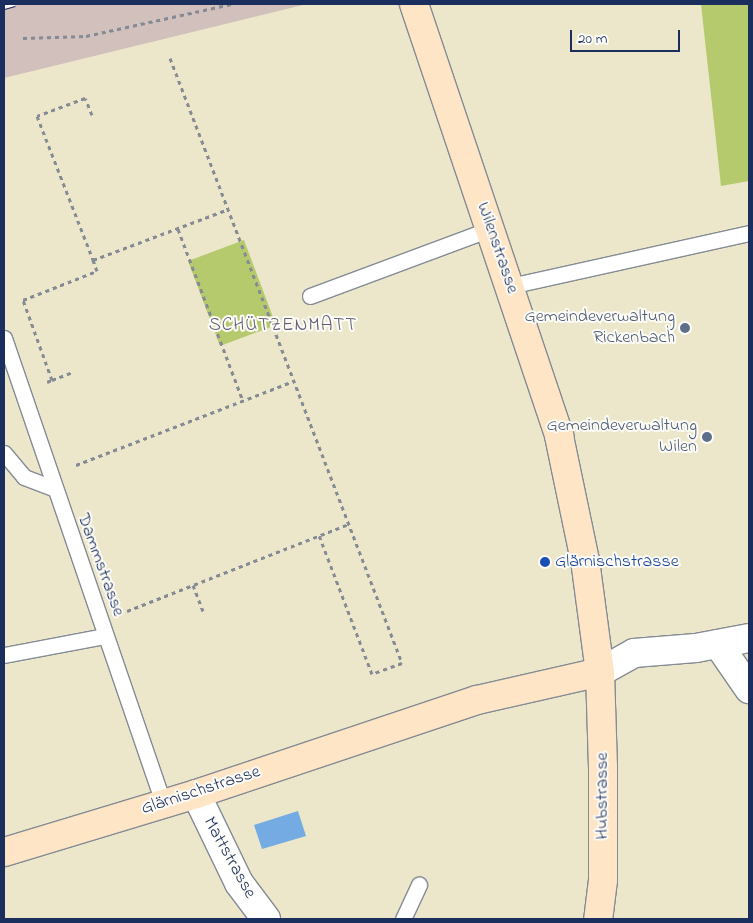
<!DOCTYPE html>
<meta charset="utf-8">
<style>
body{margin:0}
#map{position:relative;width:753px;height:923px;overflow:hidden;background:#ece7ca;font-family:"Indie Flower",sans-serif}
div>[style]{position:absolute}
.industrial>*{inset:0;background:#d1c0bc}
.green>*{inset:0;background:#b5c96d}
.water>*{inset:0;background:#73abe2}
.path>*{height:3px;margin-top:-1.5px;transform-origin:0;background:repeating-linear-gradient(90deg,#848b94 0 4px,transparent 0 8px)}
.roads{filter:drop-shadow(1px 0 #848b94) drop-shadow(-1px 0 #848b94) drop-shadow(0 1px #848b94) drop-shadow(0 -1px #848b94)}
.lane>*{height:15px;margin:-7.5px;padding:0 7.5px;transform-origin:7.5px;border-radius:7.5px;background:#fff}
.street>*{height:28px;margin:-14px;padding:0 14px;transform-origin:14px;border-radius:14px;background:#fff}
.secondary>*{height:28px;margin:-14px;padding:0 14px;transform-origin:14px;border-radius:14px;background:#fde5c5}
.rail>*{height:5.5px;margin-top:-2.75px;transform-origin:0;background:repeating-linear-gradient(90deg,#fdfcf7 0 11px,#1b2f5e 0 22px);box-sizing:border-box;border-block:1px solid #1b2f5e}
.dots>*{width:14px;height:14px;translate:-50% -50%;box-sizing:border-box;border:2px solid #fdfcf7;border-radius:50%}
span{translate:-50% -50%;white-space:nowrap;text-align:center;line-height:1.15;-webkit-text-stroke:4px #fdfcf7;paint-order:stroke}
.street-label{font-size:18px;color:#1b2f5e}
.service-label{font-size:18px;color:#4e5e75}
.right{translate:-100% -50%;text-align:right}
.transit-label{font-size:18px;color:#164399}
.left{translate:0 -50%;text-align:left}
.neighbourhood-label{font-size:19px;color:#635f73;letter-spacing:1px}
.frame{position:absolute;inset:0;border:5px solid #1b2f5e;pointer-events:none}
.scale{position:absolute;left:570px;top:30px;width:110px;height:22px;box-sizing:border-box;border:2px solid #1b2f5e;border-top:0;padding-left:6px;font-size:15px;line-height:18px;white-space:nowrap;color:#1b2f5e;-webkit-text-stroke:4px #fdfcf7;paint-order:stroke}
</style>
<div id="map">
<div class="industrial">
<div style="clip-path:polygon(4px 4px,307px 4px,4px 78px)"></div>
</div>
<div class="green">
<div style="clip-path:polygon(701px 4px,749px 4px,749px 181px,721px 186px)"></div>
<div style="clip-path:polygon(244px 240px,276px 325px,220px 346px,188px 261px)"></div>
</div>
<div class="water">
<div style="clip-path:polygon(298px 811px,306px 836px,262px 849px,254px 825px)"></div>
</div>
<div class="path">
<div style="left:23px;top:38px;width:63px;rotate:-1.8deg"></div>
<div style="left:86px;top:36px;width:149px;rotate:-12.4deg"></div>
<div style="left:170px;top:58px;width:648px;rotate:69.02deg"></div>
<div style="left:402px;top:663px;width:32px;rotate:160deg"></div>
<div style="left:372px;top:674px;width:149px;rotate:-110.9deg"></div>
<div style="left:92px;top:115px;width:18px;rotate:-112deg"></div>
<div style="left:85px;top:98px;width:51px;rotate:159.4deg"></div>
<div style="left:37px;top:116px;width:155px;rotate:68.7deg"></div>
<div style="left:93px;top:260px;width:145px;rotate:-20.6deg"></div>
<div style="left:178px;top:229px;width:184px;rotate:69.3deg"></div>
<div style="left:52px;top:380px;width:22px;rotate:-21deg"></div>
<div style="left:47px;top:382px;width:5px;rotate:-22deg"></div>
<div style="left:52px;top:380px;width:85px;rotate:-109.9deg"></div>
<div style="left:23px;top:300px;width:79px;rotate:-21.4deg"></div>
<div style="left:97px;top:271px;width:12px;rotate:-110deg"></div>
<div style="left:76px;top:465px;width:234px;rotate:-21.1deg"></div>
<div style="left:193px;top:585px;width:28px;rotate:69deg"></div>
<div style="left:127px;top:611px;width:238px;rotate:-21.4deg"></div>
</div>
<div class="roads">
<div class="lane">
<div style="left:510px;top:286px;width:245px;rotate:-12.5deg"></div>
<div style="left:310px;top:296px;width:192px;rotate:-20.4deg"></div>
<div style="left:4px;top:338px;width:491px;rotate:71.1deg"></div>
<div style="left:4px;top:453px;width:31px;rotate:50deg"></div>
<div style="left:24px;top:477px;width:31px;rotate:21deg"></div>
<div style="left:4px;top:655px;width:103px;rotate:-10.7deg"></div>
<div style="left:403px;top:919px;width:38px;rotate:-65deg"></div>
</div>
<div class="street">
<div style="left:718px;top:644px;width:55px;rotate:55.4deg"></div>
<div style="left:600px;top:672px;width:39px;rotate:-29deg"></div>
<div style="left:634px;top:653px;width:62px;rotate:-4.6deg"></div>
<div style="left:696px;top:648px;width:54px;rotate:-10.7deg"></div>
<div style="left:196px;top:794px;width:99px;rotate:64.2deg"></div>
<div style="left:239px;top:883px;width:45px;rotate:53.1deg"></div>
</div>
<div class="secondary">
<div style="left:414px;top:4px;width:456px;rotate:71.4deg"></div>
<div style="left:559px;top:436px;width:127px;rotate:78.2deg"></div>
<div style="left:585px;top:560px;width:113px;rotate:82.4deg"></div>
<div style="left:600px;top:672px;width:95px;rotate:88.2deg"></div>
<div style="left:603px;top:767px;width:113px;rotate:90deg"></div>
<div style="left:603px;top:880px;width:39px;rotate:97deg"></div>
<div style="left:4px;top:852px;width:201px;rotate:-16.8deg"></div>
<div style="left:196px;top:794px;width:296px;rotate:-18.5deg"></div>
<div style="left:477px;top:700px;width:126px;rotate:-12.8deg"></div>
</div>
</div>
<div class="rail">
<div style="left:4px;top:7px;width:11px;rotate:-15deg"></div>
</div>
<div class="dots">
<div style="left:685px;top:328px;background:#5c6f8a"></div>
<div style="left:707px;top:437px;background:#5c6f8a"></div>
<div style="left:545px;top:562px;background:#1a4fb4"></div>
</div>
<div class="street-label">
<span style="left:497px;top:248px;rotate:71deg">Wilenstrasse</span>
<span style="left:100px;top:565px;rotate:70deg">Dammstrasse</span>
<span style="left:201px;top:791px;rotate:-18deg">Glärnischstrasse</span>
<span style="left:603px;top:796px;rotate:-90deg">Hubstrasse</span>
<span style="left:229px;top:858px;rotate:61deg">Mattstrasse</span>
</div>
<div class="service-label">
<span class="right" style="left:675px;top:328px">Gemeindeverwaltung<br>Rickenbach</span>
<span class="right" style="left:697px;top:437px">Gemeindeverwaltung<br>Wilen</span>
</div>
<div class="transit-label">
<span class="left" style="left:555px;top:562px">Glärnischstrasse</span>
</div>
<div class="neighbourhood-label">
<span style="left:283px;top:326px">SCHÜTZENMATT</span>
</div>
<div class="frame"></div>
<div class="scale">20 m</div>
</div>
